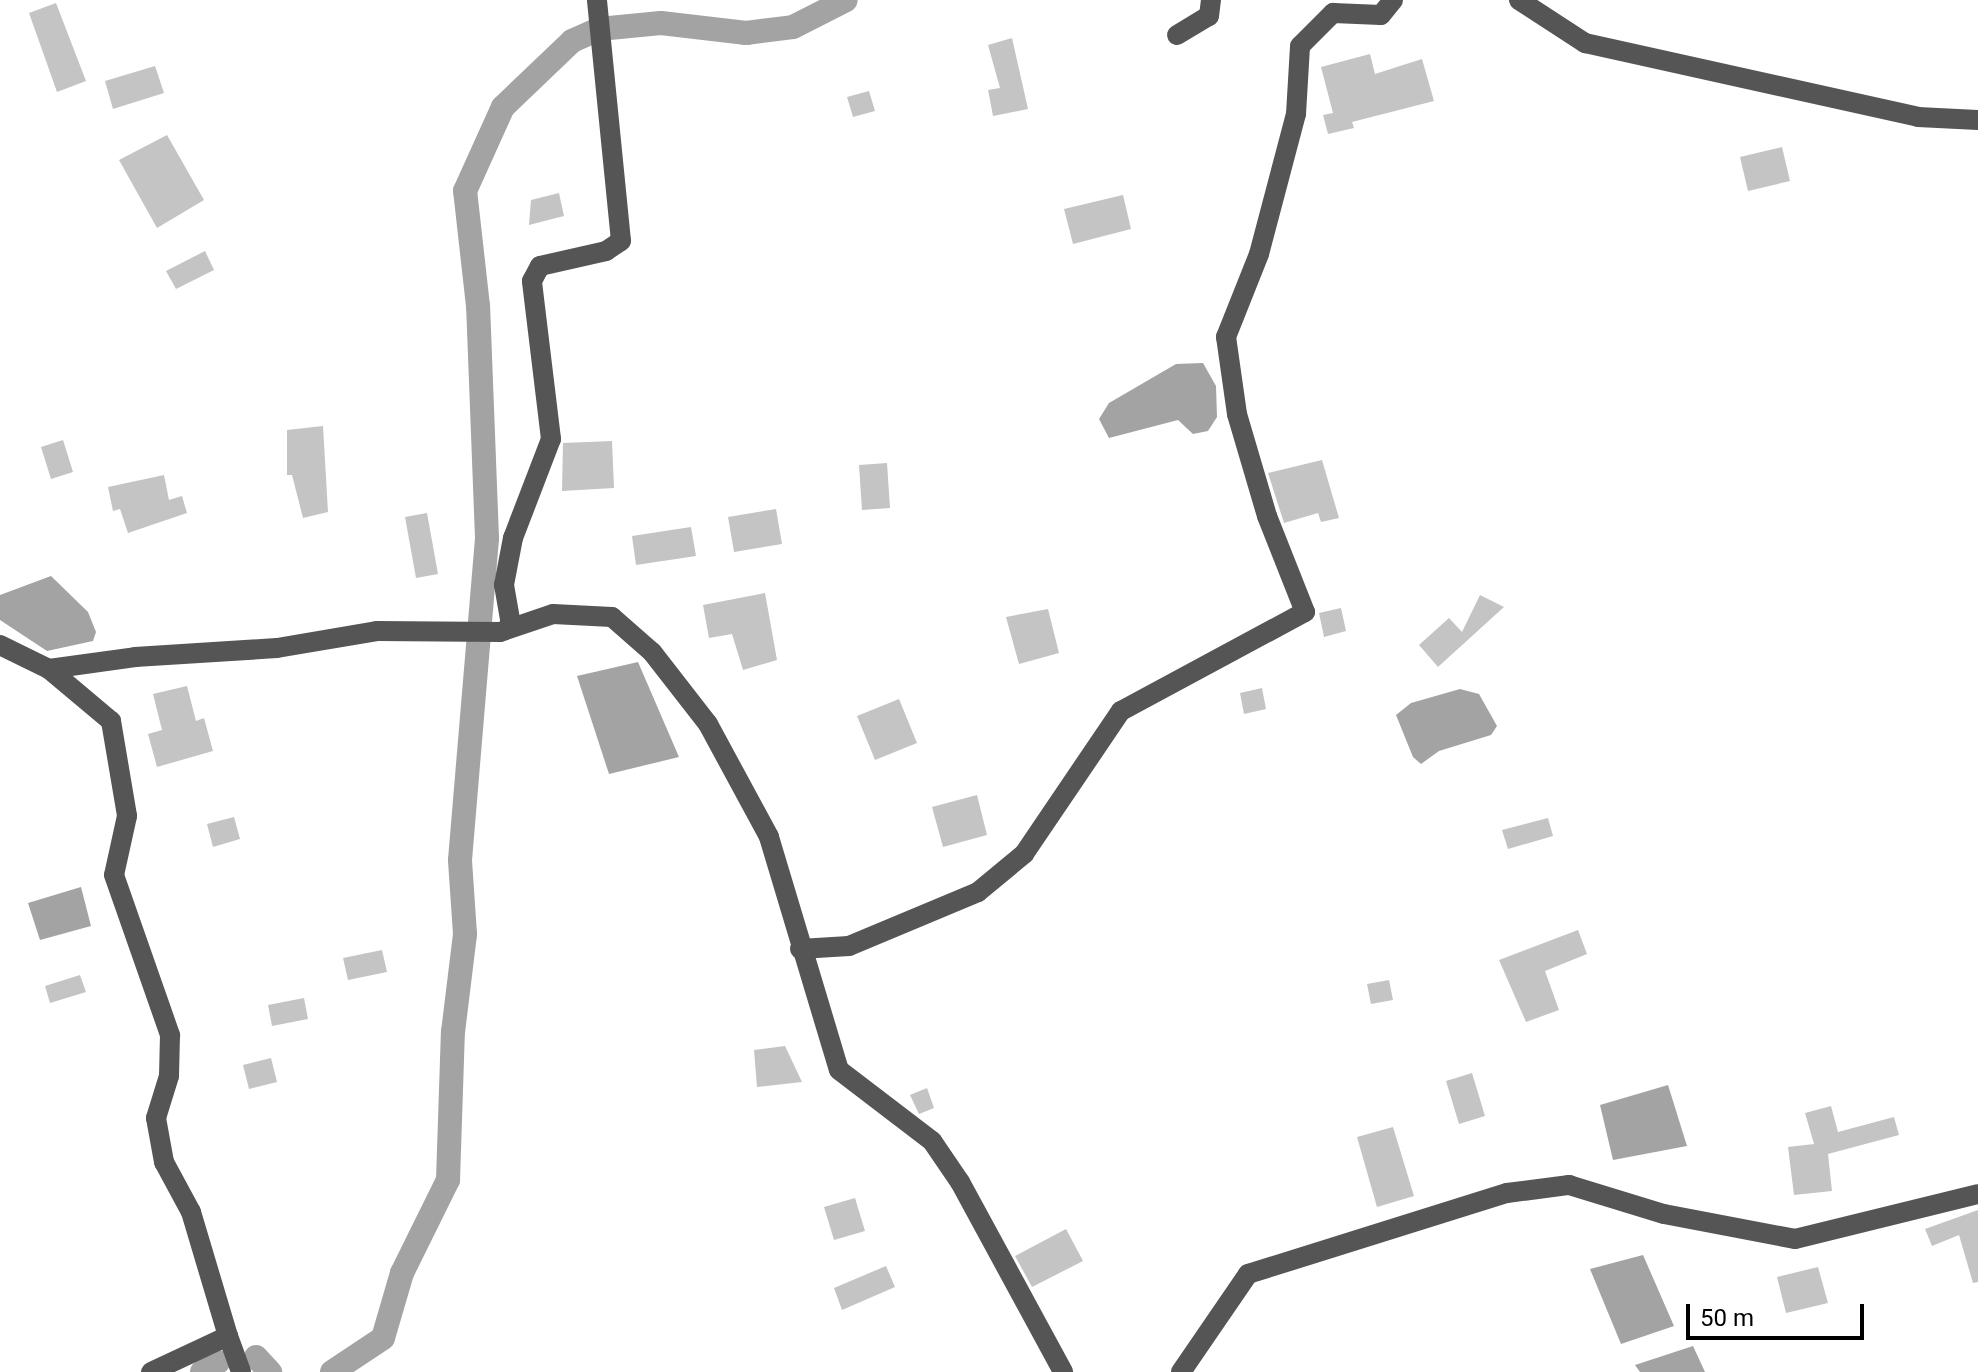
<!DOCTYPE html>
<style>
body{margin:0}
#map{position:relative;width:1978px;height:1372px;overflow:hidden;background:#fff;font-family:Roboto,sans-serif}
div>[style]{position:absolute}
.water>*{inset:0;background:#a3a3a3}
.canal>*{height:24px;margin:-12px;padding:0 12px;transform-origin:12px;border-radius:12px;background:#a3a3a3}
.building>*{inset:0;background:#c4c4c4}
.minor>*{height:20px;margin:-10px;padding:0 10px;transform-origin:10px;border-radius:10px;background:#555}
span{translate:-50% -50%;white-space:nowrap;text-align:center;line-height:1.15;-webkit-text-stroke:7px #fff;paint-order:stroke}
.scale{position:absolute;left:1686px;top:1304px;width:178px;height:36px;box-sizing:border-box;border:4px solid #000;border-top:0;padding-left:10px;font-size:24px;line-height:28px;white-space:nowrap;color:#000;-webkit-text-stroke:6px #fff;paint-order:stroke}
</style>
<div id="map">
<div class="water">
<div style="clip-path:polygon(1203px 363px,1216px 386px,1217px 417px,1208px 431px,1193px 434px,1178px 420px,1109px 438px,1099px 419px,1109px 403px,1176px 364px)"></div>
<div style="clip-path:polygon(51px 576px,88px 612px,96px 632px,93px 641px,47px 651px,0 620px,0 595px)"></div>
<div style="clip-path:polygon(638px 662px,679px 757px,609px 774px,577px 676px)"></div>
<div style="clip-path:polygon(1460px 689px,1479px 694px,1497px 726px,1491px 735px,1439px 751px,1421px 764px,1413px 757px,1396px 715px,1411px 703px)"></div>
<div style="clip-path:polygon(81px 887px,91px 926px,40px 940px,28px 903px)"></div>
<div style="clip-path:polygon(1668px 1085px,1687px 1146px,1613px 1160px,1600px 1105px)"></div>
<div style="clip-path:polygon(1643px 1255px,1674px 1326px,1621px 1344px,1590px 1269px)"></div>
<div style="clip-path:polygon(1693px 1346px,1705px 1372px,1640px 1372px,1635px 1365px)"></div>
</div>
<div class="canal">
<div style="left:256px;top:1357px;width:21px;rotate:47deg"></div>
<div style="left:202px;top:1372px;width:19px;rotate:-32deg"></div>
<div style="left:332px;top:1372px;width:61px;rotate:-33.7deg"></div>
<div style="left:383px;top:1338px;width:68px;rotate:-73.7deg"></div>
<div style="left:402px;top:1273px;width:104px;rotate:-63.7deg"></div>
<div style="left:448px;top:1180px;width:148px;rotate:-88.1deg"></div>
<div style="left:453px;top:1032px;width:99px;rotate:-83deg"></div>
<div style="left:465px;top:934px;width:74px;rotate:-93.9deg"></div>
<div style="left:460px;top:860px;width:323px;rotate:-85.2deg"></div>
<div style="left:487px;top:538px;width:232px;rotate:-92.2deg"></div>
<div style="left:478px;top:306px;width:116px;rotate:-96.4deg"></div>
<div style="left:465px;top:191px;width:92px;rotate:-65.7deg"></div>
<div style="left:503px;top:107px;width:95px;rotate:-43.7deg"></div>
<div style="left:572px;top:41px;width:30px;rotate:-24deg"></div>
<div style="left:599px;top:29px;width:62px;rotate:-5.5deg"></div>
<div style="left:661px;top:23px;width:86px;rotate:6.7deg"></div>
<div style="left:746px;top:33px;width:47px;rotate:-7.3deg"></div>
<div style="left:793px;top:27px;width:59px;rotate:-27deg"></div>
</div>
<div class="building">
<div style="clip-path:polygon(56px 3px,86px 81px,57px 92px,29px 13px)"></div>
<div style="clip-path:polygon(1012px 38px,1028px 109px,993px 116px,988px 90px,1000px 88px,988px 45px)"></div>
<div style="clip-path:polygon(1370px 54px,1375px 74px,1422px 59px,1434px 101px,1352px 122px,1354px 128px,1328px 134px,1323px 115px,1333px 113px,1321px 67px)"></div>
<div style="clip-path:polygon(155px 66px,164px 93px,113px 109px,105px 81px)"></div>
<div style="clip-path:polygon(869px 91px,875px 111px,853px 117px,847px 97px)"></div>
<div style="clip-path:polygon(167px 135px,204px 200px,157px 228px,119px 160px)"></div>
<div style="clip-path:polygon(1782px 147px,1790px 181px,1748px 191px,1740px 157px)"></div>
<div style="clip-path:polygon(559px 193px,564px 216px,529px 225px,531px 200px)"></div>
<div style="clip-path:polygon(1123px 195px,1131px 229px,1073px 244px,1064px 209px)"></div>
<div style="clip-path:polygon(205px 251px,214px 270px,176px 289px,166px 271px)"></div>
<div style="clip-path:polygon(323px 426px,328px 512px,303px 518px,292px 475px,287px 475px,287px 430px)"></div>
<div style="clip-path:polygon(63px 440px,73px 472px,51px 479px,41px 447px)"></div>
<div style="clip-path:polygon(612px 441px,614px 488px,562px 491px,563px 443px)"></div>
<div style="clip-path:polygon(1322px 460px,1339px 518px,1321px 522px,1318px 513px,1284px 523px,1268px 473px)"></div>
<div style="clip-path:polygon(887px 463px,890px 508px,862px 510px,859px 465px)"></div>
<div style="clip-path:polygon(164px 475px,169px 500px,182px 496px,187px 513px,128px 533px,120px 509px,113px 511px,108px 487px)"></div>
<div style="clip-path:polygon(776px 509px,782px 544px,734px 552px,728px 517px)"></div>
<div style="clip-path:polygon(427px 513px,438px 574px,416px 578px,405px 517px)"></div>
<div style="clip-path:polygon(691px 527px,696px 556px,636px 565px,632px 536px)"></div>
<div style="clip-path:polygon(765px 593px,777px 660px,743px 670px,732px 634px,709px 638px,703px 605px)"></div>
<div style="clip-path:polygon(1480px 595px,1504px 607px,1438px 667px,1419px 645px,1449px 618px,1462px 632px)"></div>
<div style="clip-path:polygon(1341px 608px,1346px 631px,1324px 637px,1319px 613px)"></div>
<div style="clip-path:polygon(1048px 609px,1059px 653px,1019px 664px,1006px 617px)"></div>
<div style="clip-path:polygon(187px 686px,196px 721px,204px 718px,213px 751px,157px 767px,148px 734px,162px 730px,153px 694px)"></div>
<div style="clip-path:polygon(1262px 688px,1266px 709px,1244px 714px,1240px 693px)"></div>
<div style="clip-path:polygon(899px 699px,917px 743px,875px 760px,857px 716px)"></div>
<div style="clip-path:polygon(977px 795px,987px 835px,943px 847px,932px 807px)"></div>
<div style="clip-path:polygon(234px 817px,240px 839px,213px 847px,207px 824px)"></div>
<div style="clip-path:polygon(1548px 818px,1553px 836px,1508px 849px,1502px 830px)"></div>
<div style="clip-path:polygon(1578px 930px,1587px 954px,1545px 971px,1559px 1010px,1526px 1022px,1499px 960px)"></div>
<div style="clip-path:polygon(382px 950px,387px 972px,348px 980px,343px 958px)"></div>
<div style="clip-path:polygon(80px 975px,86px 992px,50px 1003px,45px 986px)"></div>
<div style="clip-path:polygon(1389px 980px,1393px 1000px,1371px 1004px,1367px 984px)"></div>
<div style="clip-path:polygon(304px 998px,308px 1019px,272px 1026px,268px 1005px)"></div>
<div style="clip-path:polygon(785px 1046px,802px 1082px,757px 1087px,754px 1050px)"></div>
<div style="clip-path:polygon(271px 1058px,277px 1082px,249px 1089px,243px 1065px)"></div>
<div style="clip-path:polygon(1472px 1073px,1485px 1116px,1459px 1124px,1446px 1081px)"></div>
<div style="clip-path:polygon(927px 1088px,934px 1108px,919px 1114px,910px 1095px)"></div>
<div style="clip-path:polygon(1831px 1106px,1838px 1132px,1894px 1117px,1899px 1135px,1828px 1154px,1832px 1191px,1794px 1195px,1788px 1147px,1814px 1144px,1805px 1113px)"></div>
<div style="clip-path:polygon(1393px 1127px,1414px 1196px,1377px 1207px,1357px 1137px)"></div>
<div style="clip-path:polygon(855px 1198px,865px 1231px,834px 1240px,824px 1207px)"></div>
<div style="clip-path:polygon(1978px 1210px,1978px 1282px,1973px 1283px,1959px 1235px,1932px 1246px,1925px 1229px)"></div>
<div style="clip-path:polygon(1066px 1229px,1083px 1261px,1032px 1287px,1015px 1256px)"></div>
<div style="clip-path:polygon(886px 1266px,895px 1287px,842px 1310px,834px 1288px)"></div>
<div style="clip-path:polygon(1818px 1267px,1828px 1303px,1786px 1313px,1777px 1277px)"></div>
</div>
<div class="minor">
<div style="left:1519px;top:0;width:79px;rotate:33.1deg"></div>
<div style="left:1585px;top:43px;width:341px;rotate:12.5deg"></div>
<div style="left:1918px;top:117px;width:60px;rotate:2.9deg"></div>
<div style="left:1177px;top:35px;width:37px;rotate:-31deg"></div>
<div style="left:1209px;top:16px;width:16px;rotate:-83deg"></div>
<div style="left:511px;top:625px;width:41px;rotate:-99.9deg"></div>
<div style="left:504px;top:585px;width:48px;rotate:-79.2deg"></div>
<div style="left:513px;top:538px;width:106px;rotate:-69deg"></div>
<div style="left:551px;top:439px;width:159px;rotate:-96.9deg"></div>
<div style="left:532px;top:281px;width:17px;rotate:-62deg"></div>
<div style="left:540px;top:266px;width:68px;rotate:-12.8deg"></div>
<div style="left:606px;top:251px;width:18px;rotate:-34deg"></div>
<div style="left:621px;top:241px;width:242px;rotate:-95.7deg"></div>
<div style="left:0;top:645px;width:55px;rotate:26.1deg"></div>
<div style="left:49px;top:669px;width:87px;rotate:-7.9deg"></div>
<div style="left:135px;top:657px;width:142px;rotate:-3.6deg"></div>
<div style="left:277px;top:648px;width:101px;rotate:-9.6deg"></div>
<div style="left:377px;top:631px;width:123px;rotate:0.5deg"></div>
<div style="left:500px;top:632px;width:56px;rotate:-18.8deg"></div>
<div style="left:553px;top:614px;width:59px;rotate:2.9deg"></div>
<div style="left:612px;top:617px;width:53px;rotate:41.2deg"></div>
<div style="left:652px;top:652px;width:91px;rotate:52.1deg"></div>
<div style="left:708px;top:724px;width:128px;rotate:61.6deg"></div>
<div style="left:769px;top:837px;width:243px;rotate:73.3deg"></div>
<div style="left:839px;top:1070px;width:117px;rotate:37.4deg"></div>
<div style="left:932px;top:1141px;width:50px;rotate:55.7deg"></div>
<div style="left:960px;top:1182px;width:216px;rotate:61.5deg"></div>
<div style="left:49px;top:669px;width:81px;rotate:40deg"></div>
<div style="left:111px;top:721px;width:96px;rotate:80.4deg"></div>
<div style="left:127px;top:816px;width:60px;rotate:102.4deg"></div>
<div style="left:114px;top:875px;width:170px;rotate:70.7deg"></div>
<div style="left:170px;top:1035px;width:41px;rotate:91.4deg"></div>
<div style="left:169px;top:1076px;width:44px;rotate:107.2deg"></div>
<div style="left:156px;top:1118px;width:45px;rotate:79.7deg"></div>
<div style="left:164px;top:1162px;width:57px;rotate:61.6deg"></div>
<div style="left:191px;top:1212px;width:129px;rotate:73.4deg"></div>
<div style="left:228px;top:1336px;width:85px;rotate:154.9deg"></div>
<div style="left:800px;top:949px;width:49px;rotate:-3.5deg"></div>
<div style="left:849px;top:946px;width:140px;rotate:-22.7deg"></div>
<div style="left:978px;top:892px;width:60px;rotate:-39.6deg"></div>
<div style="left:1024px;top:854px;width:173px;rotate:-55.9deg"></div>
<div style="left:1121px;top:711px;width:209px;rotate:-28.3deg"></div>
<div style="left:1305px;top:612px;width:103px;rotate:-111.6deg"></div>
<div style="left:1267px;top:516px;width:106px;rotate:-106.4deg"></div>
<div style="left:1237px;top:414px;width:78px;rotate:-98.1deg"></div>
<div style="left:1226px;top:337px;width:89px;rotate:-68.3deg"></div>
<div style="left:1259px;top:254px;width:145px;rotate:-75.2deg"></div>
<div style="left:1296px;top:114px;width:68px;rotate:-86.6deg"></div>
<div style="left:1300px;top:46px;width:47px;rotate:-45deg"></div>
<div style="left:1333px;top:13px;width:48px;rotate:2.4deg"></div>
<div style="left:1381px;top:15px;width:19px;rotate:-51deg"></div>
<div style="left:228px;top:1336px;width:38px;rotate:70deg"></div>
<div style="left:1181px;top:1372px;width:119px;rotate:-55.6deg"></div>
<div style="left:1248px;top:1274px;width:271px;rotate:-17.4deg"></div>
<div style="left:1507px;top:1193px;width:63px;rotate:-7.4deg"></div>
<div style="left:1569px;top:1185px;width:99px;rotate:17deg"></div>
<div style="left:1664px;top:1214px;width:133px;rotate:10.8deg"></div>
<div style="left:1795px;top:1239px;width:188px;rotate:-13.8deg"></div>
</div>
<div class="scale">50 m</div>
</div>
